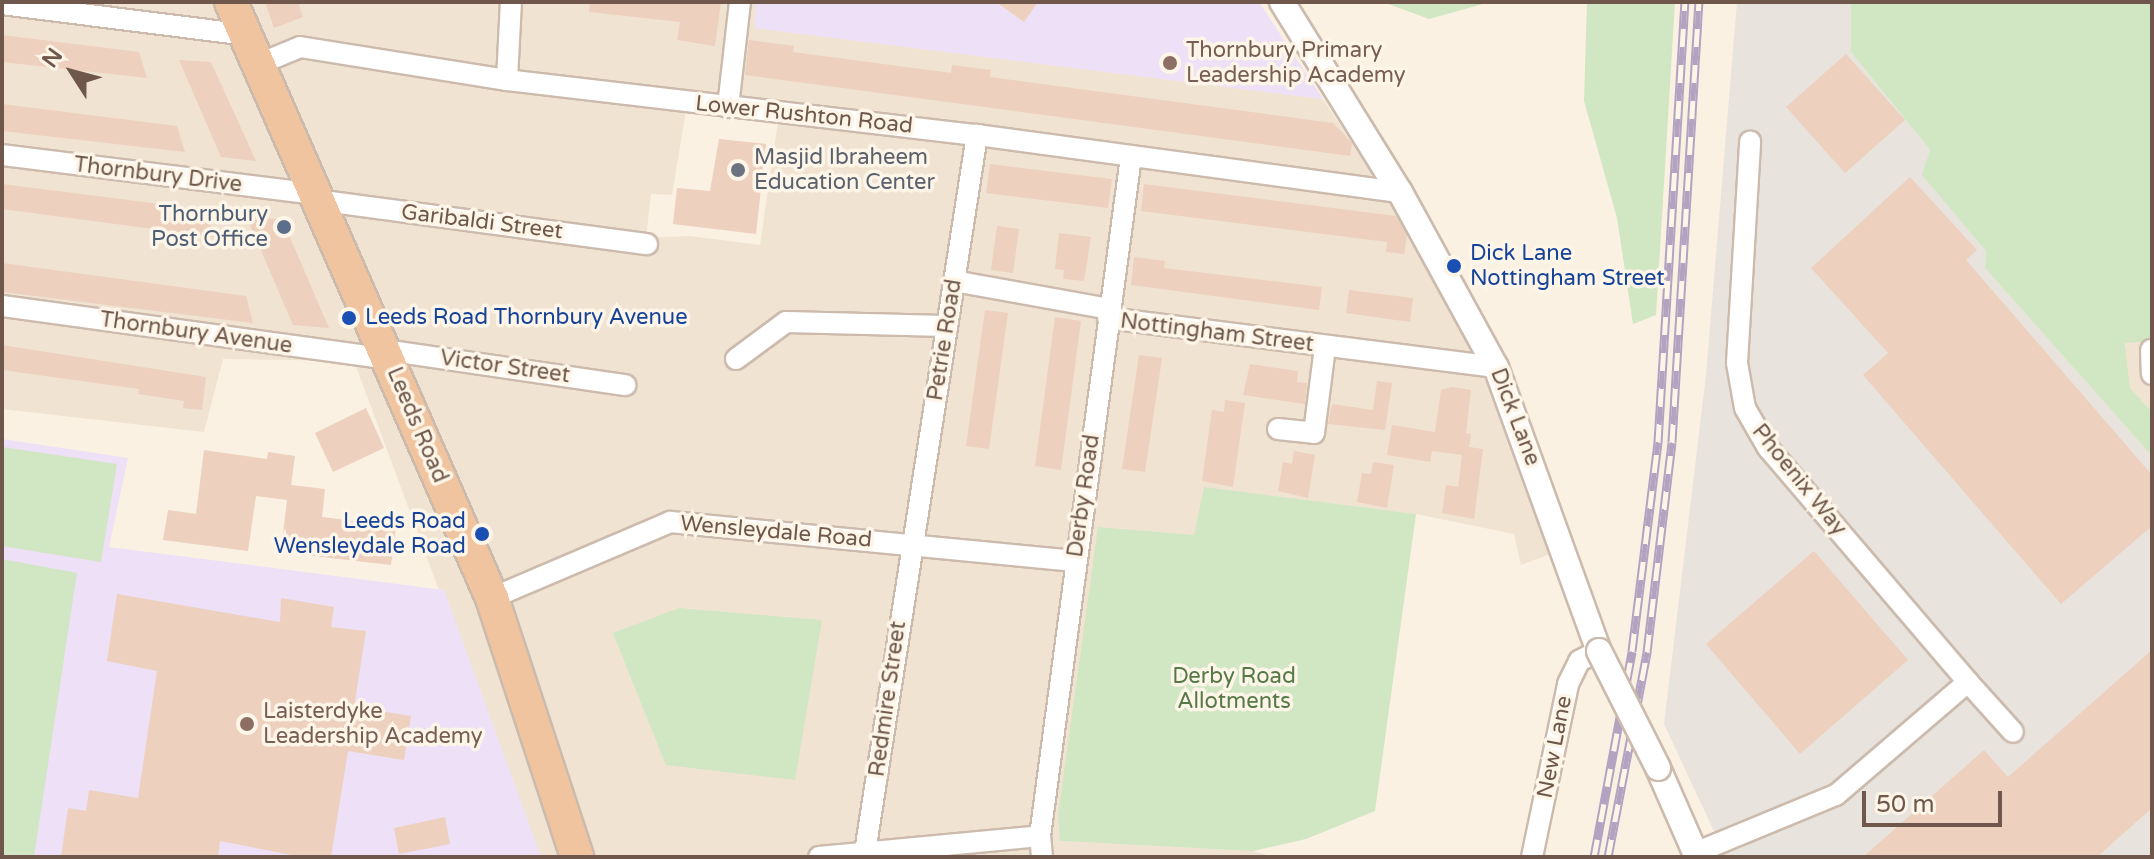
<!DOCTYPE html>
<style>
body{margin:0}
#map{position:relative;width:2154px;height:859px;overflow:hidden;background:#faf1e3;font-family:"Varela Round",sans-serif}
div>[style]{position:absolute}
.residential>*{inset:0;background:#f1e3d2}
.industrial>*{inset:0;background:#e9e3dd}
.education>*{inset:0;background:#eee0f6}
.green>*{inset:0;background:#d1e6c3}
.building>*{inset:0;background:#edd0bd}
.roads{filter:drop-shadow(2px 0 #ccbbad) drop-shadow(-2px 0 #ccbbad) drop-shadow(0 2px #ccbbad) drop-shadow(0 -2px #ccbbad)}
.minor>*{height:20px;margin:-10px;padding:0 10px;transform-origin:10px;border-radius:10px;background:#fff}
.tertiary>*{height:24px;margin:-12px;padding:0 12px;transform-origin:12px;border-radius:12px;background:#fff}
.trunk>*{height:32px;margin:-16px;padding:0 16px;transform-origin:16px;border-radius:16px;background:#f1c4a0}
.rail>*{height:9px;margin-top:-4.5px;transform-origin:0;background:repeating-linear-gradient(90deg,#fdf5e8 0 18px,#b3a3c1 0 36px);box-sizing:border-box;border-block:2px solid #b3a3c1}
.bridges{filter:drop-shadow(2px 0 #ccbbad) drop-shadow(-2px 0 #ccbbad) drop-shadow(0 2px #ccbbad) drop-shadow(0 -2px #ccbbad)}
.tertiary-bridge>*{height:24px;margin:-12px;padding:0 12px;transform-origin:12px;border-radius:12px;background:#fff}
.dots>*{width:22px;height:22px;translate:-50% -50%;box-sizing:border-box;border:4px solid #fdf5e8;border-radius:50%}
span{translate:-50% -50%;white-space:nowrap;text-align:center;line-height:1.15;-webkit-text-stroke:7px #fdf5e8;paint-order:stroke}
.education-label{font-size:22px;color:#785e54}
.left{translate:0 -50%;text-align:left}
.street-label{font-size:22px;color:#6f584b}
.worship-label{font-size:22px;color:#5b616d}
.service-label{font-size:22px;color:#4e5e75}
.right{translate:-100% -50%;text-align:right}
.transit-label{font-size:22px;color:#164399}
.park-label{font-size:22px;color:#567a47}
.frame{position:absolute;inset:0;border:4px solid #6f584b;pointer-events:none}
.north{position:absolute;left:32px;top:32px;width:80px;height:80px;-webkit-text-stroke:6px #fdf5e8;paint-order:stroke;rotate:306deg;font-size:22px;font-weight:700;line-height:32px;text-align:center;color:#6f584b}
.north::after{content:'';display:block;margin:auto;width:28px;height:36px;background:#6f584b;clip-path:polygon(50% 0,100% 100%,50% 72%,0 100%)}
.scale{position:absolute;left:1862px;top:791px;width:140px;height:36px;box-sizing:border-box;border:4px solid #6f584b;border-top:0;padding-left:10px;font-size:24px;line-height:28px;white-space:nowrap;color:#6f584b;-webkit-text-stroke:6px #fdf5e8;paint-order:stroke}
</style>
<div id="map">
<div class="residential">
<div style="clip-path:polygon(evenodd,2px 2px,756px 2px,756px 28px,1323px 99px,1424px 254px,1473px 343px,1553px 553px,1521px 565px,1514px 534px,1416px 514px,1204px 488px,1195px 535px,1060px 841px,1253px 851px,1275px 857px,538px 857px,354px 361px,223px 359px,204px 432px,2px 409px,2px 2px,686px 110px,778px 121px,760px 245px,690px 236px,646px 238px,651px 194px,672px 195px,686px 110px)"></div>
<div style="clip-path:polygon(2152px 341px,2152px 412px,2130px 388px,2125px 342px)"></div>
</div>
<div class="industrial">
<div style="clip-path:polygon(1737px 2px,1851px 2px,1851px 52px,1930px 150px,1923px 175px,1986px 251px,1985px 268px,2152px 456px,2152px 857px,1726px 857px,1664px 724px,1706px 375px)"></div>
</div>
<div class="education">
<div style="clip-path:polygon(756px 2px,1259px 2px,1323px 99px,755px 28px)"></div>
<div style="clip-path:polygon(2px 439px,128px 458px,109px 547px,444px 590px,541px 857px,2px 857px)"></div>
</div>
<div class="green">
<div style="clip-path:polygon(1383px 2px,1490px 2px,1429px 19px)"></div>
<div style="clip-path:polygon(1587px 2px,1675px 2px,1656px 315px,1633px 324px,1617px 218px,1584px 101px)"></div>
<div style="clip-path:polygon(1851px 2px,2152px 2px,2152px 341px,2125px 343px,2130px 388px,2152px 412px,2152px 456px,1985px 268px,1986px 251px,1922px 175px,1930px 150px,1851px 52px)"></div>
<div style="clip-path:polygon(2px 447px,117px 464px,101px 562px,2px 546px)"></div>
<div style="clip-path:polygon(1204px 487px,1416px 514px,1375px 811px,1306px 839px,1253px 851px,1060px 841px,1058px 815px,1098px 527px,1194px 535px)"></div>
<div style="clip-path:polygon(2px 559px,77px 573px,34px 857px,2px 857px)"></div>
<div style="clip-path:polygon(679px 608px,822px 620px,795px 780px,666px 765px,613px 633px)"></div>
</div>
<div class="building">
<div style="clip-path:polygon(265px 2px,298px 2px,303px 17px,274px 28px)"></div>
<div style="clip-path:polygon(590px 2px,721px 2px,715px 46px,677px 40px,680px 22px,589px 12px)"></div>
<div style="clip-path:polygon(996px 2px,1038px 2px,1024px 22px)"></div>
<div style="clip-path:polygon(2px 35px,139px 52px,147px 78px,2px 62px)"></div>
<div style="clip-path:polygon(749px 40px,794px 46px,793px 52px,951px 73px,952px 65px,968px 67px,991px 70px,990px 77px,1333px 123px,1352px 143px,1350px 156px,745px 75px)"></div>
<div style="clip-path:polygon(1846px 54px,1905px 120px,1845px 173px,1786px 107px)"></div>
<div style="clip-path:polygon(179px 60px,211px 62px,256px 161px,221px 157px)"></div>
<div style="clip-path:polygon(2px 104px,177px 126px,185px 152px,2px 131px)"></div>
<div style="clip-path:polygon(719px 139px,766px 144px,756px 234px,673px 224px,677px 188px,710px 191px)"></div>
<div style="clip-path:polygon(990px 164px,1112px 179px,1108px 208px,986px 193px)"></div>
<div style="clip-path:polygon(1910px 177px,1977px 250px,1966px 260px,2152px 475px,2152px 526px,2061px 604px,1863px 375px,1888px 353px,1811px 268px)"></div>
<div style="clip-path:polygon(2px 184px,207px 210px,214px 237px,2px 209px)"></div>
<div style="clip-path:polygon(1144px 184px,1396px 216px,1407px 235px,1404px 254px,1386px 252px,1387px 242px,1141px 211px)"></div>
<div style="clip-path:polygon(247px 218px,282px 219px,329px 328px,293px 325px)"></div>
<div style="clip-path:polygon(997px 226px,1019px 229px,1013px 273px,991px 270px)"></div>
<div style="clip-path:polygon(1059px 233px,1091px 237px,1084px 281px,1063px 279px,1064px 270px,1055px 269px)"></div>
<div style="clip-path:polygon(1134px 257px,1165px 261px,1164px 268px,1322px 287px,1319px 310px,1131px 285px)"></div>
<div style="clip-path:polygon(2px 263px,246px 296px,253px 323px,2px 292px)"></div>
<div style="clip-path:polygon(1349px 290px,1413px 298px,1410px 322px,1346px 313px)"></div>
<div style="clip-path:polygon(985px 310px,1008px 313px,989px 449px,966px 446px)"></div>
<div style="clip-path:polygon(1055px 317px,1081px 321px,1061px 470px,1035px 466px)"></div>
<div style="clip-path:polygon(2px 345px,206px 377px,202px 410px,183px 408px,184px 401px,138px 394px,139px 389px,2px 370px)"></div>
<div style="clip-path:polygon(1139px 355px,1162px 358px,1145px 472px,1122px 469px)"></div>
<div style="clip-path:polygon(1250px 364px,1298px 371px,1297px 382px,1307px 383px,1305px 404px,1243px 395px)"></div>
<div style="clip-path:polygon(1377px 381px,1392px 383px,1385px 430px,1328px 424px,1332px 404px,1373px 410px)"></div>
<div style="clip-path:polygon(1452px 387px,1471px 390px,1466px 433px,1471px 434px,1469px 447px,1483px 449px,1474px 519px,1442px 513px,1446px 485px,1458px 487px,1462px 455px,1432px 451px,1430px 462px,1387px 455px,1392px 425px,1435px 432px,1441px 390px)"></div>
<div style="clip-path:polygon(1225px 400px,1245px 403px,1233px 487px,1202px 481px,1212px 410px,1224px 412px)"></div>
<div style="clip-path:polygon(366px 408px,384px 448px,333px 472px,315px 433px)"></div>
<div style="clip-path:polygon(204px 450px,267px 459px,268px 452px,295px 456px,291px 485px,325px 489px,322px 517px,396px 526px,391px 565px,313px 556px,314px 546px,282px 542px,287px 500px,256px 496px,248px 551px,163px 540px,168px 510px,196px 514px)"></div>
<div style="clip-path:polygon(1294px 451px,1315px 455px,1308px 498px,1278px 491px,1283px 462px,1292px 464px)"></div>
<div style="clip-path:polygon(1373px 462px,1394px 465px,1387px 508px,1357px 502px,1362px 473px,1371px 474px)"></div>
<div style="clip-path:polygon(1814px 551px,1908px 660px,1800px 754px,1706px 644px)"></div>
<div style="clip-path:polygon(117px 594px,280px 622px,281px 598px,334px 607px,331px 627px,366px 631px,354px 707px,411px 716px,404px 760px,348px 751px,331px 857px,302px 857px,220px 841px,218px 857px,61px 857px,68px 808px,86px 811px,89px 790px,138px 798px,157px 671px,107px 661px)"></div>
<div style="clip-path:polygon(2152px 650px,2152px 808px,2097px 857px,1863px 857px,1984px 750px,2008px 777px)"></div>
<div style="clip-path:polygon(445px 817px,450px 844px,399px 854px,394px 828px)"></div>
</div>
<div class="roads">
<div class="minor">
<div style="left:2px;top:4px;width:246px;rotate:7.2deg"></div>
<div style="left:259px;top:64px;width:44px;rotate:-22.5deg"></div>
<div style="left:300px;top:47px;width:210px;rotate:9.1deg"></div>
<div style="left:507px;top:80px;width:473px;rotate:6.7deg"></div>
<div style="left:977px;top:135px;width:427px;rotate:7.7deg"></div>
<div style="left:507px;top:80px;width:78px;rotate:-87.1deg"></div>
<div style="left:728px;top:107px;width:106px;rotate:-83.5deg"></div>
<div style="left:2px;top:155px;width:314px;rotate:7.1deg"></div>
<div style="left:316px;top:200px;width:334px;rotate:7.6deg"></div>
<div style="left:954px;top:281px;width:158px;rotate:10.2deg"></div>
<div style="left:2px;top:306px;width:391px;rotate:7.8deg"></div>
<div style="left:1108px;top:318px;width:391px;rotate:7.2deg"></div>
<div style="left:385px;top:350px;width:243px;rotate:8.3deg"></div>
<div style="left:2151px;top:350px;width:24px;rotate:88deg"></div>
<div style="left:736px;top:359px;width:62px;rotate:-36.5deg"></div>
<div style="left:786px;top:322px;width:160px;rotate:1.4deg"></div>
<div style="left:1278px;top:429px;width:36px;rotate:6deg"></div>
<div style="left:1314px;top:433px;width:87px;rotate:-82.7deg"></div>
<div style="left:492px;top:598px;width:194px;rotate:-23.1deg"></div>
<div style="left:670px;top:522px;width:407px;rotate:5.5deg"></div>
<div style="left:1968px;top:682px;width:67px;rotate:48deg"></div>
<div style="left:865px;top:852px;width:726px;rotate:-81.12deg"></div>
<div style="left:1695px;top:853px;width:152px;rotate:-22.4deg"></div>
<div style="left:1836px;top:795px;width:174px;rotate:-40.6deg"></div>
<div style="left:1968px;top:682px;width:308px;rotate:-130.5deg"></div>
<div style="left:1768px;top:448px;width:46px;rotate:-119.9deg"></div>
<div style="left:1745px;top:408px;width:46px;rotate:-100.1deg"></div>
<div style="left:1737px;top:363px;width:222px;rotate:-86.6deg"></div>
<div style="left:819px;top:857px;width:222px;rotate:-5.4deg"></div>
<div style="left:1042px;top:857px;width:21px;rotate:-95deg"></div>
<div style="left:1040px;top:836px;width:685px;rotate:-82.37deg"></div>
<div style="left:1532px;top:857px;width:177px;rotate:-78.2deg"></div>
<div style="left:1568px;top:684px;width:25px;rotate:-64deg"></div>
<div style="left:1579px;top:661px;width:22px;rotate:-27deg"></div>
</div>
<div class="tertiary">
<div style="left:1282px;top:2px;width:224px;rotate:58.2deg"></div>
<div style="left:1400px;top:192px;width:200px;rotate:61.3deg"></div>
<div style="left:1496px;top:367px;width:302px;rotate:70.1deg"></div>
<div style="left:1658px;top:768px;width:97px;rotate:66.3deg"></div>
</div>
<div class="trunk">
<div style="left:231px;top:2px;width:651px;rotate:66.35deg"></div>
<div style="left:492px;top:598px;width:273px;rotate:71.8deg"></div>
</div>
</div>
<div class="rail">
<div style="left:1594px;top:857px;width:209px;rotate:-79.5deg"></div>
<div style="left:1632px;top:651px;width:211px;rotate:-82.9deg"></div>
<div style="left:1658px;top:442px;width:441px;rotate:-86.5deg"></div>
<div style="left:1608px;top:857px;width:209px;rotate:-79.2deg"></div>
<div style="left:1647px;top:652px;width:211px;rotate:-83.2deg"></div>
<div style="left:1672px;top:442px;width:441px;rotate:-86.5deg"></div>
</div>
<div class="bridges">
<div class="tertiary-bridge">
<div style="left:1599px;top:651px;width:131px;rotate:63.2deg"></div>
</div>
</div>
<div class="dots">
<div style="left:1170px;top:63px;background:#8d6e63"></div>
<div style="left:738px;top:170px;background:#6b7280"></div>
<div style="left:284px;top:227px;background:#5c6f8a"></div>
<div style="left:1454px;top:266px;background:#1a4fb4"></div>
<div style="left:349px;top:318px;background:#1a4fb4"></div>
<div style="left:482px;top:534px;background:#1a4fb4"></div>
<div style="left:247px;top:724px;background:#8d6e63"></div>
</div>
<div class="education-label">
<span class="left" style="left:1186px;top:63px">Thornbury Primary<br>Leadership Academy</span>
<span class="left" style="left:263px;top:724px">Laisterdyke<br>Leadership Academy</span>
</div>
<div class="street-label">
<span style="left:804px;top:115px;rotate:6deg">Lower Rushton Road</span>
<span style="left:158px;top:175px;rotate:7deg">Thornbury Drive</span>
<span style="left:482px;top:222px;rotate:7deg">Garibaldi Street</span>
<span style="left:196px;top:333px;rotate:8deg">Thornbury Avenue</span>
<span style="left:1217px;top:333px;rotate:7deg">Nottingham Street</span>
<span style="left:945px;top:340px;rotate:-81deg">Petrie Road</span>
<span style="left:505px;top:367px;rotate:8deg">Victor Street</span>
<span style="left:1515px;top:417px;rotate:69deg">Dick Lane</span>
<span style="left:417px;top:425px;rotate:67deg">Leeds Road</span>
<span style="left:1799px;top:480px;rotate:51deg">Phoenix Way</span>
<span style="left:1084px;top:496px;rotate:-82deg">Derby Road</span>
<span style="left:776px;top:532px;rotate:5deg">Wensleydale Road</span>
<span style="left:888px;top:699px;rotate:-82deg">Redmire Street</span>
<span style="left:1555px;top:747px;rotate:-79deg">New Lane</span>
</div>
<div class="worship-label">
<span class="left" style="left:754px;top:170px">Masjid Ibraheem<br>Education Center</span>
</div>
<div class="service-label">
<span class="right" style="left:268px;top:227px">Thornbury<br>Post Office</span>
</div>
<div class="transit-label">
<span class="left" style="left:1470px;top:266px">Dick Lane<br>Nottingham Street</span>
<span class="left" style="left:365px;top:318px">Leeds Road Thornbury Avenue</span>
<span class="right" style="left:466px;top:534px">Leeds Road<br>Wensleydale Road</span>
</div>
<div class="park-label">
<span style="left:1234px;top:689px">Derby Road<br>Allotments</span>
</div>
<div class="frame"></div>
<div class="north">N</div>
<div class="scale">50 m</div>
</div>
